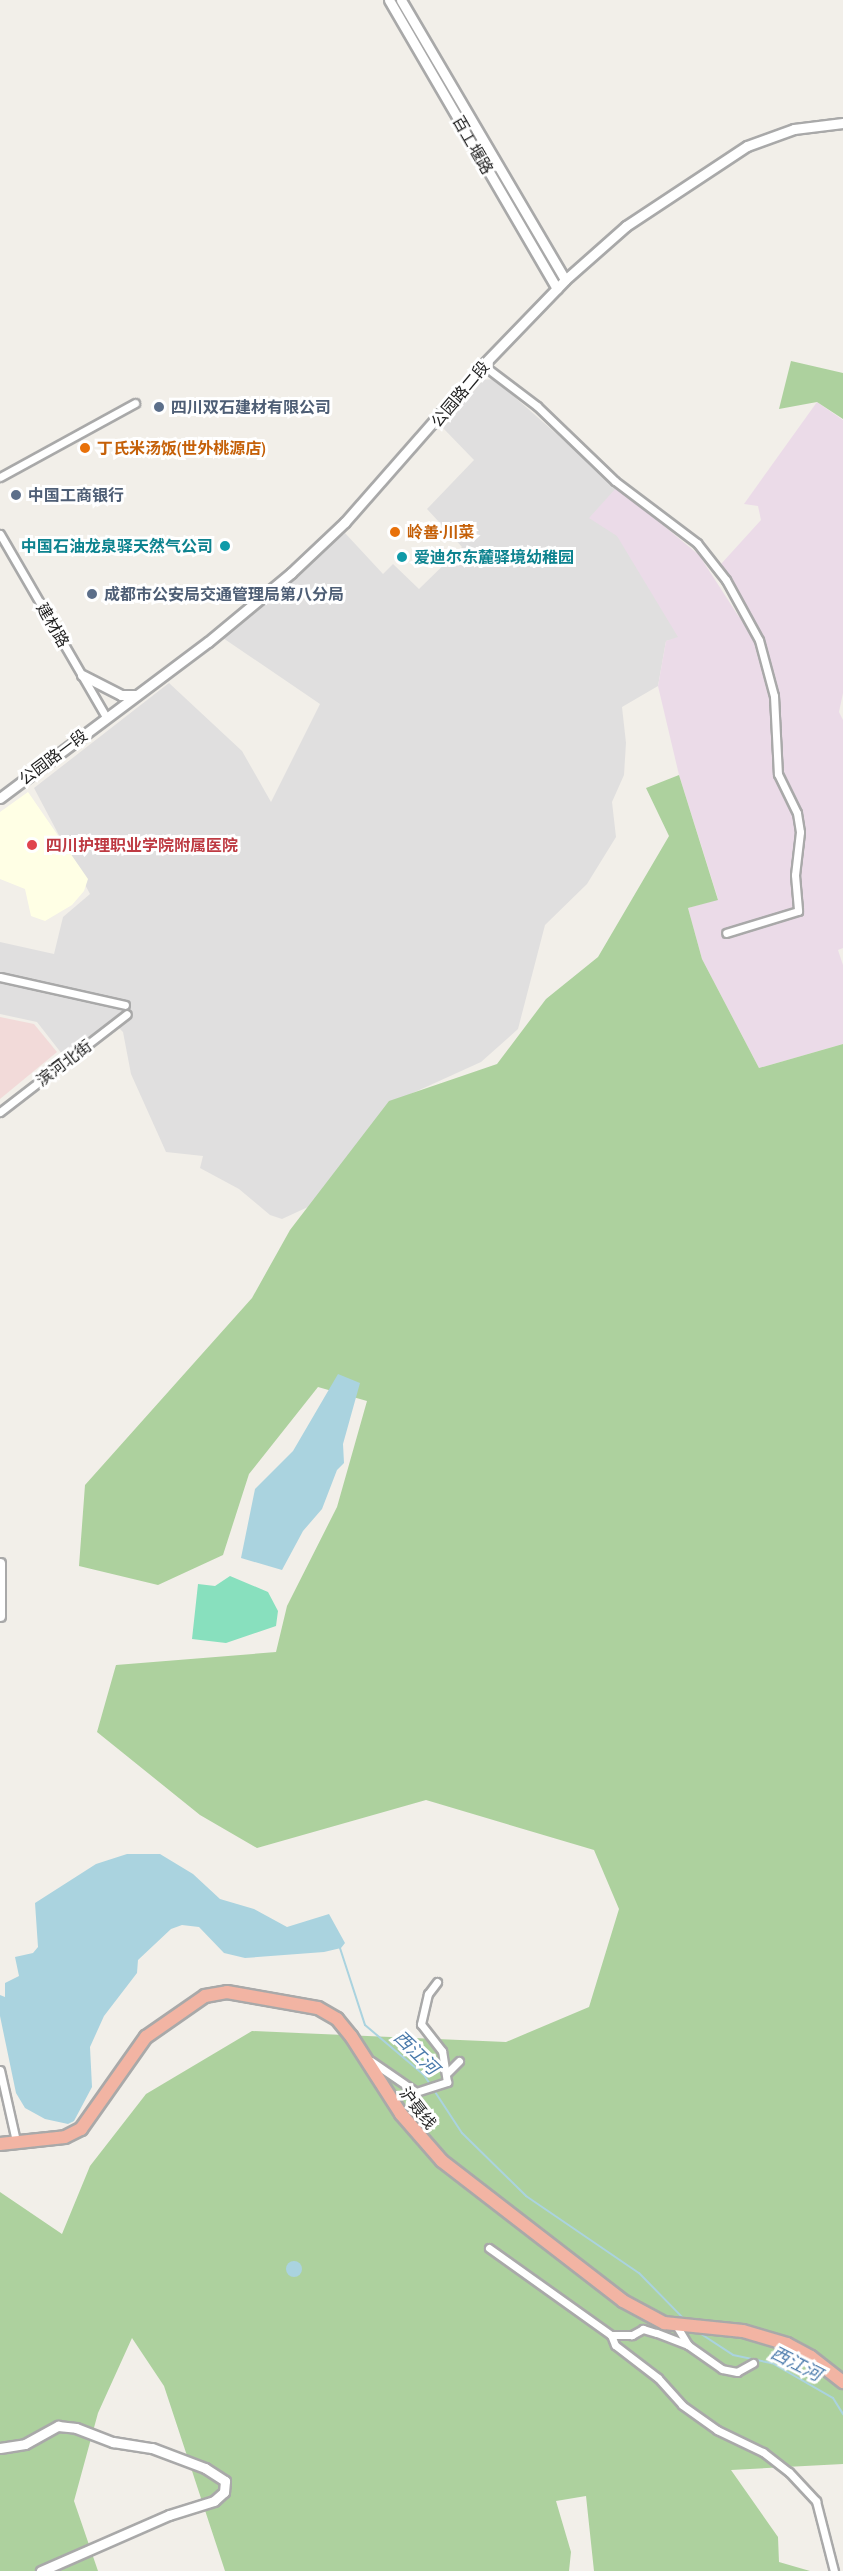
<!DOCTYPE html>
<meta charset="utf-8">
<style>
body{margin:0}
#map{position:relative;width:843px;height:2571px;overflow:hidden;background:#f2efe9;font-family:"Archivo Narrow","Noto Sans SC",sans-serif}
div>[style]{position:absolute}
.residential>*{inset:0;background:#e0dfdf}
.commercial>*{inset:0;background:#f2dad9}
.industrial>*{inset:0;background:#ebdbe8}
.education>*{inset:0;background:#ffffe5}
.forest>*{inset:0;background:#add19e}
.pitch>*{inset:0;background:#88e0be}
.water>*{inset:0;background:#aad3df}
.round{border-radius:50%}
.stream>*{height:2px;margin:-1px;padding:0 1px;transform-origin:1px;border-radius:1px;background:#aad3df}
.roads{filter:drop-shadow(2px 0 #a9a9a9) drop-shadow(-2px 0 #a9a9a9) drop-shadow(0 2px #a9a9a9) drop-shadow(0 -2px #a9a9a9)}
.minor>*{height:7px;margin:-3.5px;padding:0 3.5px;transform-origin:3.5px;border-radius:3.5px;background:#fff}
.tertiary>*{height:9px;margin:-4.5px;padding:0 4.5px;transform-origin:4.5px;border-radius:4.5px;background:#fff}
.trunk>*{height:12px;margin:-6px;padding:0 6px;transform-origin:6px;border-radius:6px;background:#f2b4a3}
.dots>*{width:16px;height:16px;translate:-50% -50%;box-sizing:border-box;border:3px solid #fff;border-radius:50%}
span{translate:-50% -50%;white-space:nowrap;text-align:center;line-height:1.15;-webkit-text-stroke:6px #fff;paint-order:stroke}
.street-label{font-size:16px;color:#222}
.service-label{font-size:16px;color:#4e5e75;font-weight:700}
.left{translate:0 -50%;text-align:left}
.food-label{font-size:16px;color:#c56008;font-weight:700}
.culture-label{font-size:16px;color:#0d838f;font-weight:700}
.right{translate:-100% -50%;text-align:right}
.health-label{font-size:16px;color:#be3a42;font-weight:700}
.water-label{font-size:18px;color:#4a7aab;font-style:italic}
</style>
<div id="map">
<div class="residential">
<div style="clip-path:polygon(494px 379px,617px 487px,600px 522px,617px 535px,643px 574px,679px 638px,666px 641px,658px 686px,622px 707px,626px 743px,624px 775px,612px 802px,616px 837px,587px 884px,545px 925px,518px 1029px,481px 1062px,393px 1102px,334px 1195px,282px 1219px,270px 1215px,239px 1189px,200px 1168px,203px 1156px,166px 1152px,131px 1074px,123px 1032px,112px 1021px,62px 1054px,37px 1022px,0 1014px,0 942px,54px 954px,63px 917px,90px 894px,34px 788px,169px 683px,242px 751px,271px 802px,320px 704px,223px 638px,345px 533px,383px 574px,393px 564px,419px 589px,462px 547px,427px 509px,474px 460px,443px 428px,483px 380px)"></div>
</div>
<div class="commercial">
<div style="clip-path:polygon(0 1017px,34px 1024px,57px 1052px,0 1099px)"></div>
</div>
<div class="industrial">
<div style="clip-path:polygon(817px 402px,843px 420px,843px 693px,839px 712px,843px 720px,843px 948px,838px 950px,843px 965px,843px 1044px,759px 1068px,702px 959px,688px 908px,718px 899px,679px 775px,658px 686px,666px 641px,678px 637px,617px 536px,589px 518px,617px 487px,699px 555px,739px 617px,747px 611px,721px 564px,761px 520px,758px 506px,744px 504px)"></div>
</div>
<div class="education">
<div style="clip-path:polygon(28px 792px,88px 879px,84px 891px,72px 905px,45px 921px,31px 916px,25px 889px,0 879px,0 812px)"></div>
</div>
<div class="forest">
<div style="clip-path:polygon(791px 361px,843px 373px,843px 419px,817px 402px,779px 409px)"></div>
<div style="clip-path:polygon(679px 775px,718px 900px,688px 908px,702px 959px,759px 1068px,843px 1044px,843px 2464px,731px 2470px,778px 2537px,779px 2562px,810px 2571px,594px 2571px,586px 2496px,556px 2501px,571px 2552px,569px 2571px,225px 2571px,164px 2386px,132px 2338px,98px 2413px,74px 2501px,98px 2571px,0 2571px,0 2192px,62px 2234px,90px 2166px,146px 2094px,252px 2031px,506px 2042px,589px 2007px,619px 1909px,594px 1850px,426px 1800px,257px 1848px,200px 1815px,97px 1732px,116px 1665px,276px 1652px,287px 1606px,337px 1507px,367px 1401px,318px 1387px,249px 1474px,223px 1555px,158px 1585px,79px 1566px,85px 1485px,252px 1298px,290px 1230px,389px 1101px,497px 1064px,546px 999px,598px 957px,669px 836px,646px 788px)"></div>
</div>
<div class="pitch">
<div style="clip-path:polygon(230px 1576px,268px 1592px,278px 1611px,276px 1626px,226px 1643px,192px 1639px,198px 1584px,215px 1586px)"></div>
</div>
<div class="water">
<div style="clip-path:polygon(338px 1374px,360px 1383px,343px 1444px,344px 1463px,337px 1470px,322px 1509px,303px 1531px,282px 1570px,241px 1558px,255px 1489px,293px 1451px)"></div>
<div style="clip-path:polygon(127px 1854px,160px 1854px,193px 1874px,220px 1899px,254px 1909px,287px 1927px,329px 1914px,345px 1943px,341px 1948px,324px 1952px,245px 1958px,224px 1953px,199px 1927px,182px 1925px,171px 1929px,138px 1960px,137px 1973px,104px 2016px,90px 2047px,92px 2087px,74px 2121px,68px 2124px,45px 2119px,25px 2108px,16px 2093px,0 2016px,0 1995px,5px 1997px,5px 1983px,19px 1976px,15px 1957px,33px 1953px,38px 1947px,35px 1903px,96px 1864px)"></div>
<div class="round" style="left:286px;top:2261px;width:16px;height:16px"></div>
</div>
<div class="stream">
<div style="left:339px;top:1945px;width:84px;rotate:72deg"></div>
<div style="left:365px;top:2025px;width:77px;rotate:40.3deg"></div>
<div style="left:424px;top:2075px;width:69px;rotate:56.8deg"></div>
<div style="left:462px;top:2133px;width:90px;rotate:44.5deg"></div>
<div style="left:526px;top:2196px;width:137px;rotate:34.3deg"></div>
<div style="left:639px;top:2273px;width:66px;rotate:45.6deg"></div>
<div style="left:695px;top:2330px;width:45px;rotate:33.3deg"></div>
<div style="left:733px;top:2355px;width:40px;rotate:12deg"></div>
<div style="left:772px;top:2363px;width:70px;rotate:29.8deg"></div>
<div style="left:833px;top:2398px;width:19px;rotate:58deg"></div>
</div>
<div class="roads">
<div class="minor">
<div style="left:483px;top:365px;width:68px;rotate:37.2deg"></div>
<div style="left:537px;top:406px;width:108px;rotate:43.9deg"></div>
<div style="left:615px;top:481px;width:103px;rotate:37.1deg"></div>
<div style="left:697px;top:543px;width:47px;rotate:51.9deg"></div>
<div style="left:726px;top:580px;width:68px;rotate:61.2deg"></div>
<div style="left:759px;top:640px;width:58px;rotate:75deg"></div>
<div style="left:774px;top:696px;width:78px;rotate:87.1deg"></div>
<div style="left:778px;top:774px;width:43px;rotate:64deg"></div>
<div style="left:797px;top:813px;width:19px;rotate:81deg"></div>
<div style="left:800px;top:832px;width:43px;rotate:96.6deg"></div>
<div style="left:795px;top:875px;width:36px;rotate:85deg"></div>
<div style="left:798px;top:911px;width:75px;rotate:163deg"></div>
<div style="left:0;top:477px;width:154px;rotate:-28.7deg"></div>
<div style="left:0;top:534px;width:211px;rotate:59.9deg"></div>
<div style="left:0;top:977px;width:128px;rotate:12.6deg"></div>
<div style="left:0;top:1112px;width:160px;rotate:-37.7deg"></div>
<div style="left:371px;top:2061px;width:55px;rotate:34.6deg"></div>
<div style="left:416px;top:2092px;width:33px;rotate:-18deg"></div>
<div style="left:447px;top:2082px;width:31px;rotate:-99deg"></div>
<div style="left:442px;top:2051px;width:34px;rotate:-128deg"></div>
<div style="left:421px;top:2024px;width:31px;rotate:-77deg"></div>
<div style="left:428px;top:1994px;width:15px;rotate:-53deg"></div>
<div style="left:0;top:2070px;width:73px;rotate:77.3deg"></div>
<div style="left:447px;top:2073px;width:17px;rotate:-45deg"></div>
<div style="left:489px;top:2248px;width:150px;rotate:35.5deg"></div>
<div style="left:676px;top:2325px;width:23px;rotate:59deg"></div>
<div style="left:753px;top:2363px;width:18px;rotate:151deg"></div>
<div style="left:737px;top:2372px;width:15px;rotate:-169deg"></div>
<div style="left:722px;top:2369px;width:42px;rotate:-144.8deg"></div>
<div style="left:688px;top:2345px;width:34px;rotate:-159deg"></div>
<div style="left:656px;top:2333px;width:14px;rotate:-163deg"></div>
<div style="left:643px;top:2329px;width:13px;rotate:151deg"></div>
<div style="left:632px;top:2335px;width:21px;rotate:180deg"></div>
<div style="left:611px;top:2335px;width:11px;rotate:68deg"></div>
<div style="left:615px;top:2345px;width:54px;rotate:37.5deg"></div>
<div style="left:658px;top:2378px;width:36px;rotate:48deg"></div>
<div style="left:682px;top:2405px;width:43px;rotate:35.5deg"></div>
<div style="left:717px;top:2430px;width:51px;rotate:25.6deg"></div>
<div style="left:763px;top:2452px;width:33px;rotate:38deg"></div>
<div style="left:789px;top:2472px;width:40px;rotate:47deg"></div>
<div style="left:816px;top:2501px;width:72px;rotate:75.6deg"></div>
</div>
<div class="tertiary">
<div style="left:389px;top:0;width:334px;rotate:59.8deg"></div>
<div style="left:401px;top:0;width:324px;rotate:59.6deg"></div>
<div style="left:82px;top:675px;width:44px;rotate:27.1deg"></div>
<div style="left:121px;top:695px;width:15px"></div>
<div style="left:0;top:798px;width:260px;rotate:-36.9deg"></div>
<div style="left:208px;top:642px;width:108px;rotate:-39.7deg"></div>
<div style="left:291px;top:573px;width:74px;rotate:-43.4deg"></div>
<div style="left:345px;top:522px;width:209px;rotate:-48.7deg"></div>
<div style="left:483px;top:365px;width:118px;rotate:-46deg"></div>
<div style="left:565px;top:280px;width:81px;rotate:-41.5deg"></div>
<div style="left:626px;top:226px;width:145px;rotate:-33.5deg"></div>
<div style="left:747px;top:146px;width:50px;rotate:-19.9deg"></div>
<div style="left:794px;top:129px;width:49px;rotate:-7deg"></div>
<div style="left:0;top:1563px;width:53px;rotate:90deg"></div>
<div style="left:0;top:2448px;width:25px;rotate:-9deg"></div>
<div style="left:25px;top:2444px;width:38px;rotate:-29deg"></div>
<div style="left:58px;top:2426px;width:18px;rotate:6deg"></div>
<div style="left:76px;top:2428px;width:40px;rotate:21deg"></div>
<div style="left:113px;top:2442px;width:39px;rotate:9deg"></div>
<div style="left:152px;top:2448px;width:57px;rotate:20.7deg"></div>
<div style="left:205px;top:2468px;width:24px;rotate:33deg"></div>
<div style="left:225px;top:2481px;width:11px;rotate:95deg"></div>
<div style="left:224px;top:2492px;width:13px;rotate:138deg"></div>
<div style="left:214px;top:2501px;width:47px;rotate:162.7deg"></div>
<div style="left:169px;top:2515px;width:140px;rotate:156.4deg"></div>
</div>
<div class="trunk">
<div style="left:0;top:2144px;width:65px;rotate:-6.1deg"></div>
<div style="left:65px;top:2137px;width:18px;rotate:-27deg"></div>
<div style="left:81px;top:2129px;width:113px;rotate:-54.8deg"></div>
<div style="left:146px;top:2037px;width:72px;rotate:-34.8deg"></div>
<div style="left:205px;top:1996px;width:22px;rotate:-10deg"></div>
<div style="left:227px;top:1992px;width:92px;rotate:10deg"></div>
<div style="left:318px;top:2008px;width:22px;rotate:30deg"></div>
<div style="left:337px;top:2019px;width:22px;rotate:51deg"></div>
<div style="left:351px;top:2036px;width:93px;rotate:57.3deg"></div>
<div style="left:401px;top:2114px;width:62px;rotate:48.9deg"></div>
<div style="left:442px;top:2161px;width:229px;rotate:37.7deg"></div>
<div style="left:623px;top:2301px;width:47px;rotate:28.2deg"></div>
<div style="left:664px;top:2323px;width:79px;rotate:5.8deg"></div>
<div style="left:743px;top:2331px;width:46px;rotate:16.5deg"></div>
<div style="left:787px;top:2344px;width:27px;rotate:28deg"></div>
<div style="left:811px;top:2357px;width:41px;rotate:38deg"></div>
</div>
</div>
<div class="dots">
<div style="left:159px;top:407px;background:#5c6f8a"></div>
<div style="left:85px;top:448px;background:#e8710a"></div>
<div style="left:16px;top:495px;background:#5c6f8a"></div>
<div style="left:395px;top:532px;background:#e8710a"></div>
<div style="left:225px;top:546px;background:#0f9aa8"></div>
<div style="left:402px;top:557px;background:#0f9aa8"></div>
<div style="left:92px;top:594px;background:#5c6f8a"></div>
<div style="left:32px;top:845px;background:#e0444e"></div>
</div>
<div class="street-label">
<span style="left:473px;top:145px;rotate:60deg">百工堰路</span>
<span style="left:460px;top:394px;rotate:-50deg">公园路二段</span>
<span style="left:53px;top:625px;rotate:60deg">建材路</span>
<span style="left:53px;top:757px;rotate:-37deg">公园路一段</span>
<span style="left:64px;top:1063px;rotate:-37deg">滨河北街</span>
<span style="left:418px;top:2108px;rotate:52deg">沪聂线</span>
</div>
<div class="service-label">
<span class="left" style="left:171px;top:407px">四川双石建材有限公司</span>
<span class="left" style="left:28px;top:495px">中国工商银行</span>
<span class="left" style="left:104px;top:594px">成都市公安局交通管理局第八分局</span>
</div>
<div class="food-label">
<span class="left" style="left:97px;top:448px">丁氏米汤饭(世外桃源店)</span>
<span class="left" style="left:407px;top:532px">岭善·川菜</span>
</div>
<div class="culture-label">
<span class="right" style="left:213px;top:546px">中国石油龙泉驿天然气公司</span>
<span class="left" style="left:414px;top:557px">爱迪尔东麓驿境幼稚园</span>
</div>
<div class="health-label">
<span class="left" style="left:46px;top:845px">四川护理职业学院附属医院</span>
</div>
<div class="water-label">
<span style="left:416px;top:2053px;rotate:44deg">西江河</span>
<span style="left:796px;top:2364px;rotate:27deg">西江河</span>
</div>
</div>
